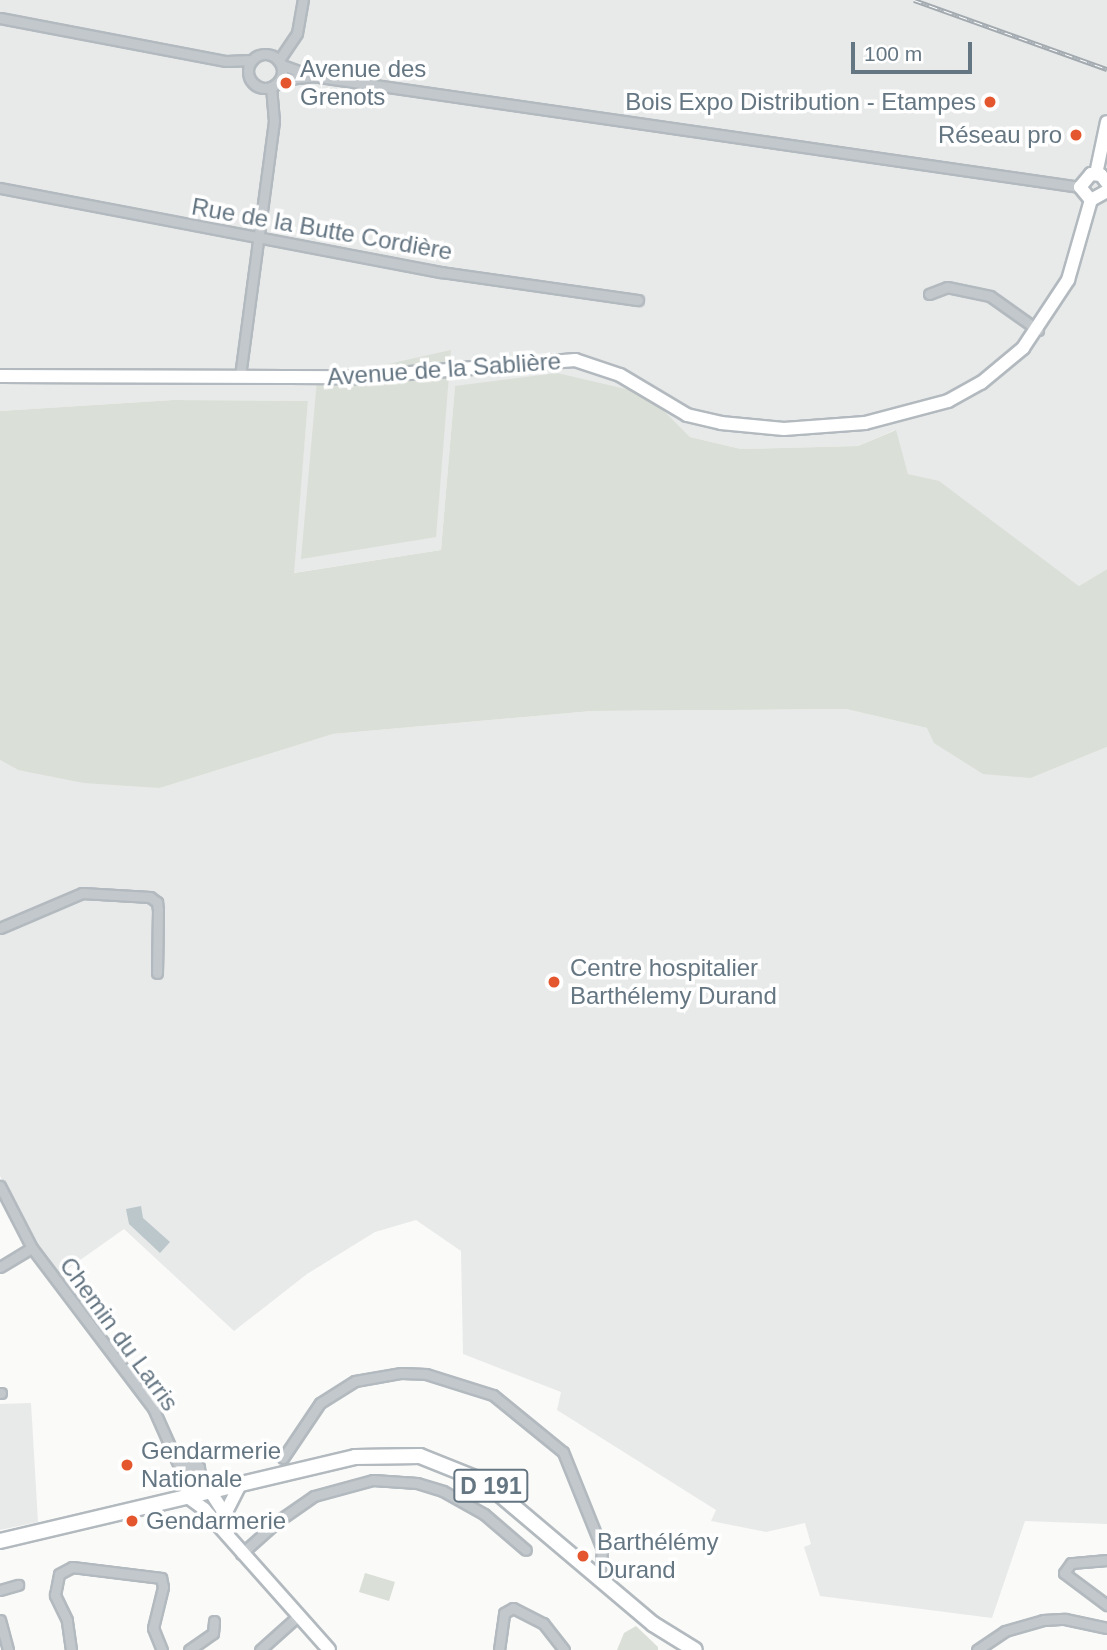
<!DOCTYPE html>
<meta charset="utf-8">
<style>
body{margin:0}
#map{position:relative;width:1107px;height:1650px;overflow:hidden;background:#fafaf8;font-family:Helvetica,sans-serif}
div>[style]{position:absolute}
.built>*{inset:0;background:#e8e9e9}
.green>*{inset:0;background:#dadfd7}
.water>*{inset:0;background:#bbc7cb}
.roads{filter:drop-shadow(2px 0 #b3babf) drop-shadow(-2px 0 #b3babf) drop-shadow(0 2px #b3babf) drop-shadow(0 -2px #b3babf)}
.street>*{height:9px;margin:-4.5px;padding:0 4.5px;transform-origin:4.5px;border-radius:4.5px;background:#c3c8cc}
.street>.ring{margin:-4.5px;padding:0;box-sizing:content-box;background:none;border:9px solid #c3c8cc;border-radius:50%}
.secondary>*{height:12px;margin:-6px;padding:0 6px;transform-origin:6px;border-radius:6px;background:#fff}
.primary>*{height:14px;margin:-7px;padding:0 7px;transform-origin:7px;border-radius:7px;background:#fff}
.rail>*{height:5px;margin-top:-2.5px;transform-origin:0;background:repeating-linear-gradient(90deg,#fff 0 8px,#a2aab0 0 16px);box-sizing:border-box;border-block:2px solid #a2aab0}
.dots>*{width:19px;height:19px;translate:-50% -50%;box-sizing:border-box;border:4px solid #fff;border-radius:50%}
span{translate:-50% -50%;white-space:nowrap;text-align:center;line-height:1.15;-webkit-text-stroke:7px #fff;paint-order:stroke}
.shield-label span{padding:2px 5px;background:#fff;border:2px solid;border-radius:5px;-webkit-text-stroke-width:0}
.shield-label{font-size:23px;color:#657683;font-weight:700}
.poi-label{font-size:24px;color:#657683}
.left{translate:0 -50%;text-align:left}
.right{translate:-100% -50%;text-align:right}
.street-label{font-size:24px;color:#657683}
.scale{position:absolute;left:851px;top:42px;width:121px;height:32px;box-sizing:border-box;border:4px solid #657683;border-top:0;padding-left:9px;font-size:21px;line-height:24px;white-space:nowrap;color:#657683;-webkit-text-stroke:5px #fff;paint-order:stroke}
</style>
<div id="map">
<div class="built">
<div style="clip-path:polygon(0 0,1107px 0,1107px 569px,1079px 586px,939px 482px,908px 474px,895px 430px,858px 446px,741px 449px,690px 437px,646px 394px,455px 387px,441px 550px,293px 573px,308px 401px,173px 400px,0 411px)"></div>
<div style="clip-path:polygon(846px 709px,927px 728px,1031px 778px,1107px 747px,1107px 1524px,1025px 1521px,992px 1618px,820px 1596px,804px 1547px,811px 1544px,805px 1523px,766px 1532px,711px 1521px,716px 1510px,557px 1410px,561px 1392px,463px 1354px,461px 1251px,416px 1220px,375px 1232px,307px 1274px,234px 1331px,124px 1229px,59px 1275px,34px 1242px,0 1176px,0 760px,18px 770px,160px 788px,333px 734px,592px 711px)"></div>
<div style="clip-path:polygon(31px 1403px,38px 1522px,0 1530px,0 1404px)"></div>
</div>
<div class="green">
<div style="clip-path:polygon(451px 350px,436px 537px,301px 559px,317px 380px)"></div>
<div style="clip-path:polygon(557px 373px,647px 394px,690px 437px,741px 449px,858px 446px,896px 430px,908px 474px,939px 481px,1079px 586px,1107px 569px,1107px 747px,1031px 778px,983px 774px,934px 743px,927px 728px,846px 709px,592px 711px,333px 734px,160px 788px,84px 783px,18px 770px,0 760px,0 411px,173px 400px,308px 401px,294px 573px,441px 550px,455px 386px)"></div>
<div style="clip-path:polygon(365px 1573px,395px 1582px,389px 1601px,359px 1592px)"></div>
<div style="clip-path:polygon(636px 1626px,658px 1647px,658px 1650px,617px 1650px,624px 1633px)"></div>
</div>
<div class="water">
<div style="clip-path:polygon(141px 1206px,143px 1218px,170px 1242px,160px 1253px,129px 1224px,126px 1209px)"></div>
</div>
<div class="roads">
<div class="street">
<div style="left:0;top:18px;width:230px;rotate:10.8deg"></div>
<div style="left:226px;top:61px;width:26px;rotate:-2deg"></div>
<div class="ring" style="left:248px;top:54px;width:25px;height:25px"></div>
<div style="left:279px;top:60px;width:32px;rotate:-56deg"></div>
<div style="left:297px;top:33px;width:34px;rotate:-80deg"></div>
<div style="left:282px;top:65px;width:27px;rotate:20deg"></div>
<div style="left:281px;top:80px;width:31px;rotate:-7deg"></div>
<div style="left:312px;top:76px;width:776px;rotate:8.22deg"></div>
<div style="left:0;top:188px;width:449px;rotate:10.8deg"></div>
<div style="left:441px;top:272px;width:199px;rotate:8.1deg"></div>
<div style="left:929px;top:294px;width:19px;rotate:-21deg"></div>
<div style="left:947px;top:287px;width:44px;rotate:11.8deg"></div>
<div style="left:990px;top:296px;width:59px;rotate:35.3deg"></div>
<div style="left:240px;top:376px;width:257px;rotate:-82.4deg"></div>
<div style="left:274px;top:121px;width:34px;rotate:-95deg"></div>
<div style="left:0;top:928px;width:89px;rotate:-23.1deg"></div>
<div style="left:82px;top:893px;width:68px;rotate:3.4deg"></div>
<div style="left:150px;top:897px;width:9px;rotate:36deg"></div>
<div style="left:157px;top:902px;width:8px;rotate:83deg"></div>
<div style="left:158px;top:910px;width:63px;rotate:90.9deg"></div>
<div style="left:0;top:1186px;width:70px;rotate:62.7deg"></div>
<div style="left:32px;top:1248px;width:201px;rotate:52.9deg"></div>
<div style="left:153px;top:1408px;width:64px;rotate:65.9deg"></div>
<div style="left:179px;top:1466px;width:20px;rotate:3deg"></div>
<div style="left:199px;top:1467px;width:26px;rotate:83deg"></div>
<div style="left:0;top:1267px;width:37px;rotate:-31deg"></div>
<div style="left:0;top:1393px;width:1px"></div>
<div style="left:283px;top:1458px;width:66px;rotate:-56.1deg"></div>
<div style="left:320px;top:1403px;width:41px;rotate:-32.2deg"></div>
<div style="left:355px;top:1381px;width:47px;rotate:-9.9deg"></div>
<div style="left:401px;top:1373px;width:25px;rotate:2deg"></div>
<div style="left:426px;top:1374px;width:70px;rotate:17.4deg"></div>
<div style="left:493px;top:1395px;width:90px;rotate:39.2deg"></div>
<div style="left:563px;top:1452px;width:105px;rotate:68.1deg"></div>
<div style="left:602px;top:1549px;width:30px;rotate:94deg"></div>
<div style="left:241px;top:1554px;width:50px;rotate:-41.7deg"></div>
<div style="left:278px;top:1521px;width:44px;rotate:-34.8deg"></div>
<div style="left:314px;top:1496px;width:61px;rotate:-15.2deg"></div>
<div style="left:373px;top:1480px;width:44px;rotate:3.9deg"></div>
<div style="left:417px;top:1483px;width:27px;rotate:17deg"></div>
<div style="left:443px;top:1491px;width:47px;rotate:29.3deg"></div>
<div style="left:484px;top:1514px;width:55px;rotate:40.6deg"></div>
<div style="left:1107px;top:1560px;width:36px;rotate:175deg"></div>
<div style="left:1071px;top:1563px;width:12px;rotate:125deg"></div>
<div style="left:1064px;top:1573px;width:54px;rotate:36.7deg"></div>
<div style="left:0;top:1590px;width:19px;rotate:-16deg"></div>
<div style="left:0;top:1620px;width:31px;rotate:75deg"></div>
<div style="left:71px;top:1650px;width:30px;rotate:-98deg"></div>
<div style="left:67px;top:1620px;width:28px;rotate:-116deg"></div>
<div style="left:55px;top:1595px;width:21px;rotate:-79deg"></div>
<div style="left:59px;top:1574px;width:15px;rotate:-28deg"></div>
<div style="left:72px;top:1567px;width:90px;rotate:7deg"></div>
<div style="left:161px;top:1578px;width:9px;rotate:77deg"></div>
<div style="left:163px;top:1587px;width:42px;rotate:103.7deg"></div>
<div style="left:153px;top:1628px;width:24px;rotate:68deg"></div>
<div style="left:189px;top:1650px;width:29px;rotate:-35deg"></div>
<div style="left:213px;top:1633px;width:12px;rotate:-85deg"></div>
<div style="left:260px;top:1650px;width:51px;rotate:-41.8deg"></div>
<div style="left:499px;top:1650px;width:37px;rotate:-82deg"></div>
<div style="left:504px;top:1613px;width:10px;rotate:-29deg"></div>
<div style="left:513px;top:1608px;width:34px;rotate:27deg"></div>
<div style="left:543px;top:1623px;width:34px;rotate:52deg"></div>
<div style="left:977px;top:1650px;width:34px;rotate:-34deg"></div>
<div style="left:1005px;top:1631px;width:40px;rotate:-16deg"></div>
<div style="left:1043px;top:1620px;width:22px;rotate:-3deg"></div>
<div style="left:1065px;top:1619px;width:43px;rotate:12.1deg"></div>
</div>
<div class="secondary">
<div style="left:1096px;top:174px;width:53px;rotate:-78.1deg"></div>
<div style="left:1107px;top:183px;width:10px;rotate:-127deg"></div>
<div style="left:1101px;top:175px;width:10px;rotate:-174deg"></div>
<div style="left:1091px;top:174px;width:17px;rotate:130deg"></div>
<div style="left:1080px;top:187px;width:17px;rotate:50deg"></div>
<div style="left:1091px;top:200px;width:18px;rotate:-29deg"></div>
<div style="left:0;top:376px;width:359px;rotate:0.2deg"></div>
<div style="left:359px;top:377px;width:217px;rotate:-4.5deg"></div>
<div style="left:575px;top:360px;width:47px;rotate:18.4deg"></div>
<div style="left:620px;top:375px;width:78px;rotate:30.8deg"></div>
<div style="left:687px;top:415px;width:35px;rotate:13deg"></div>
<div style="left:721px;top:423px;width:63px;rotate:5.4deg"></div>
<div style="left:784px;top:429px;width:81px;rotate:-4.2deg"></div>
<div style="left:865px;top:423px;width:86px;rotate:-14.8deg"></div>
<div style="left:948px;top:401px;width:38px;rotate:-29deg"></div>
<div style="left:981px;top:383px;width:55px;rotate:-39.8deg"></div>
<div style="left:1023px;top:348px;width:82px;rotate:-56.5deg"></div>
<div style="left:1068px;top:280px;width:83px;rotate:-74deg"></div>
<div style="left:210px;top:1491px;width:27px;rotate:57deg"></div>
<div style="left:225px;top:1514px;width:21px;rotate:82deg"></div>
<div style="left:185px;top:1495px;width:24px;rotate:36deg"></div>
<div style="left:204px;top:1509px;width:188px;rotate:48.4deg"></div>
<div style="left:225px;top:1514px;width:33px;rotate:-63deg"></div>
</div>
<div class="primary">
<div style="left:0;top:1541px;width:365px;rotate:-13.3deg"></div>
<div style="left:355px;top:1457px;width:65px;rotate:-0.9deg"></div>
<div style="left:420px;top:1456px;width:70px;rotate:21.8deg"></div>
<div style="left:485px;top:1482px;width:220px;rotate:40.2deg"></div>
<div style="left:653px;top:1624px;width:49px;rotate:31.8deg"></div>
</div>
</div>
<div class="rail">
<div style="left:914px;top:0;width:205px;rotate:19.7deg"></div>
</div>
<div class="dots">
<div style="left:286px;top:83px;background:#e4572e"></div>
<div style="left:990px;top:102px;background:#e4572e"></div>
<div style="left:1076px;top:135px;background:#e4572e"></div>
<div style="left:554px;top:982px;background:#e4572e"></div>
<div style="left:127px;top:1465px;background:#e4572e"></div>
<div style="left:132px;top:1521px;background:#e4572e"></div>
<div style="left:583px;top:1556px;background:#e4572e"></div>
</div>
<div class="shield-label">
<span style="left:491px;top:1486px">D 191</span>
</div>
<div class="poi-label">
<span class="left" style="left:300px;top:83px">Avenue des<br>Grenots</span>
<span class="right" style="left:976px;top:102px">Bois Expo Distribution - Etampes</span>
<span class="right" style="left:1062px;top:135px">Réseau pro</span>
<span class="left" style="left:570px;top:982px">Centre hospitalier<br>Barthélemy Durand</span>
<span class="left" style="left:141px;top:1465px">Gendarmerie<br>Nationale</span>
<span class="left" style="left:146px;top:1521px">Gendarmerie</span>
<span class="left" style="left:597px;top:1556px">Barthélémy<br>Durand</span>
</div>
<div class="street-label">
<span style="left:322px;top:229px;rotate:10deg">Rue de la Butte Cordière</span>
<span style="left:444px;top:369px;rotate:-4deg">Avenue de la Sablière</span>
<span style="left:119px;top:1334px;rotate:54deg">Chemin du Larris</span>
</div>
<div class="scale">100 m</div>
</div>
